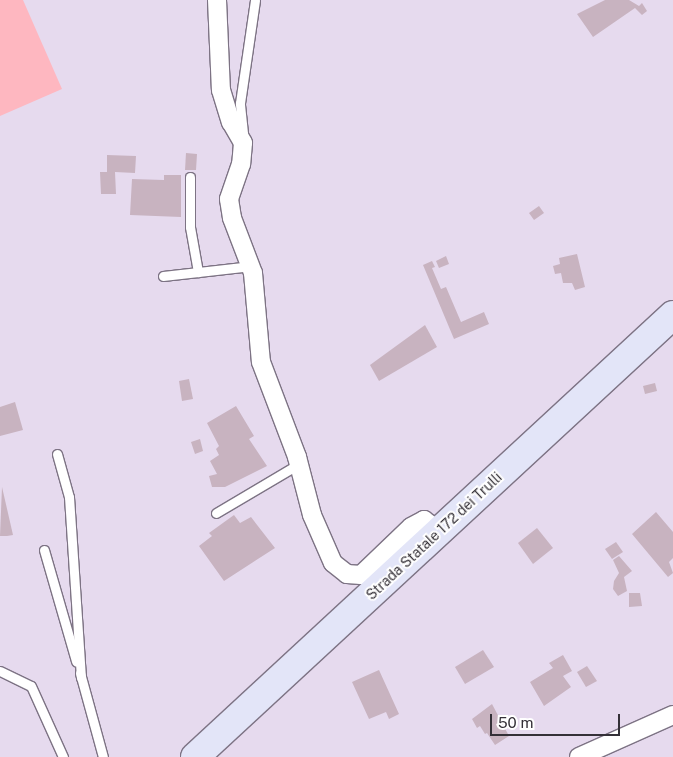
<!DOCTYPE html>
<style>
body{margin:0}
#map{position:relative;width:673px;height:757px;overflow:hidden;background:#e6daee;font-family:"Public Sans",sans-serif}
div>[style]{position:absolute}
.green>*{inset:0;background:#feb7c0}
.building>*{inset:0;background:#c8b3c0}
.roads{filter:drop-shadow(1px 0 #7d7384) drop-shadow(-1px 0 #7d7384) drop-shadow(0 1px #7d7384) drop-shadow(0 -1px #7d7384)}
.lane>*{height:9px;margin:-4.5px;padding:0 4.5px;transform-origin:4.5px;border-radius:4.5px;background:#fff}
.street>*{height:18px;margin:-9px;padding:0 9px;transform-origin:9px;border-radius:9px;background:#fff}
.primary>*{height:28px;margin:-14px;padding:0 14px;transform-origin:14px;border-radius:14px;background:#e3e5f8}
span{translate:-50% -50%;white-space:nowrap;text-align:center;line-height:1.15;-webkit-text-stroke:4px #fff;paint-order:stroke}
.street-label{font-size:14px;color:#343037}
.scale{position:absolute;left:490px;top:714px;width:130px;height:22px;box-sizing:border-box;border:2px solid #343037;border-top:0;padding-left:6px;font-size:15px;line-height:18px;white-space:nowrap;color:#343037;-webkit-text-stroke:4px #fff;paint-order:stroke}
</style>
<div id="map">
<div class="green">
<div style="clip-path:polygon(0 0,23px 0,62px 89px,0 116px)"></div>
</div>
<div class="building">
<div style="clip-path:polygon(605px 0,629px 0,639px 6px,642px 3px,647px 11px,642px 15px,635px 8px,593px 37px,577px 14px)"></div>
<div style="clip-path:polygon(186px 153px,197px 154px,196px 170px,185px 170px)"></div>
<div style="clip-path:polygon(107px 155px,136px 156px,135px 173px,115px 172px,116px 194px,101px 194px,100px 172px,107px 172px)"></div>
<div style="clip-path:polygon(164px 175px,181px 175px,181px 217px,130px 215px,132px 179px,164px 180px)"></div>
<div style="clip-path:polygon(539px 206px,544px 213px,534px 220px,529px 213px)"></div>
<div style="clip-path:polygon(577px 254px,585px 287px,575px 290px,572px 283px,563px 283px,561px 273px,555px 274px,553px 266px,560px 264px,559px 258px)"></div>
<div style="clip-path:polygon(446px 256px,449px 264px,439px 268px,436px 261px)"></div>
<div style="clip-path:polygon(432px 261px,435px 267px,432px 268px,441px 289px,446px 287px,461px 322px,484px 312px,489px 324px,454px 339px,423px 265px)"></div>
<div style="clip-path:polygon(425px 325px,437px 347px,379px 381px,370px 365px)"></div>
<div style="clip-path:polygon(189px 379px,193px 399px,182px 401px,179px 381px)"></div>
<div style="clip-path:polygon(655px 383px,657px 391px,645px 394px,643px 386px)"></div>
<div style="clip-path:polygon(15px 402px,23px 430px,0 436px,0 407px)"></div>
<div style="clip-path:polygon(236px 406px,254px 436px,249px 439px,267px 466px,225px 487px,212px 487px,209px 476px,217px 474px,210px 461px,219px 455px,216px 449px,219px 446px,207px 423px)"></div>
<div style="clip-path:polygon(200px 439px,203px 451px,195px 454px,191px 442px)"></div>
<div style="clip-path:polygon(2px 487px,13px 535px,7px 536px,0 536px)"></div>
<div style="clip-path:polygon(656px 512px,673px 532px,673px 558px,669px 562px,673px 573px,668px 577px,632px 534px)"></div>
<div style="clip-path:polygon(234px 515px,240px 523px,251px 517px,275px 548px,224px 581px,199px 546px,212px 536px,209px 533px)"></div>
<div style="clip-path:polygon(537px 528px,553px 548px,533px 564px,518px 543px)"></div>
<div style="clip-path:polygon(616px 542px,623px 552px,612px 559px,605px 549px)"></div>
<div style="clip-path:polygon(619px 556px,632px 571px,624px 577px,627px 591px,618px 596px,613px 589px,614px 581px,619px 573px,613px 560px)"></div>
<div style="clip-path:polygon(629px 593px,640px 593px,642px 606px,629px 607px)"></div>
<div style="clip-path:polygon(483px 650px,494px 667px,465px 684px,455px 667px)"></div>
<div style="clip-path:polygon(563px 655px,572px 671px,563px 676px,571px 687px,544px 706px,530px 682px,553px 668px,549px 663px)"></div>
<div style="clip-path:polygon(587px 666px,597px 681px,586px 687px,577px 672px)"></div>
<div style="clip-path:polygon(379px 670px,399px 714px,389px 719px,386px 712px,369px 719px,352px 682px)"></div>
<div style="clip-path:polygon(492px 704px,509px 736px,495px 745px,487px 733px,485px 734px,480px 726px,477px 728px,472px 719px)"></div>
</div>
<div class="roads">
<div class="lane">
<div style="left:243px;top:133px;width:30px;rotate:-96deg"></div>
<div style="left:240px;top:103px;width:104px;rotate:-81.7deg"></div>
<div style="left:190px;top:177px;width:50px;rotate:90deg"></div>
<div style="left:190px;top:227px;width:46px;rotate:79.9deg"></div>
<div style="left:163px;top:276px;width:89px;rotate:-6.5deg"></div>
<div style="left:57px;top:454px;width:45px;rotate:74.4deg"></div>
<div style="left:69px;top:497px;width:181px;rotate:86.2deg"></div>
<div style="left:216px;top:513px;width:96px;rotate:-30.6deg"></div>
<div style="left:44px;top:550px;width:116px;rotate:73.9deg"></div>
<div style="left:0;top:671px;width:34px;rotate:26deg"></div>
<div style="left:31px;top:686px;width:78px;rotate:65.7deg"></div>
<div style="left:80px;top:673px;width:87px;rotate:74.7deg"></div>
</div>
<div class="street">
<div style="left:217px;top:0;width:90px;rotate:87.5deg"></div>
<div style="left:221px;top:90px;width:34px;rotate:73deg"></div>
<div style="left:231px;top:122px;width:24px;rotate:60deg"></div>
<div style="left:243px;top:143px;width:21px;rotate:95deg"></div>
<div style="left:241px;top:164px;width:37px;rotate:109deg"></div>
<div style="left:229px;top:199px;width:19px;rotate:81deg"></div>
<div style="left:232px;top:218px;width:59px;rotate:69.1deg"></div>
<div style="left:253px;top:273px;width:89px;rotate:84.9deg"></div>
<div style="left:261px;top:362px;width:102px;rotate:69.2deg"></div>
<div style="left:297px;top:457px;width:60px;rotate:75.5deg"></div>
<div style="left:312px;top:515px;width:52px;rotate:66.4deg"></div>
<div style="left:333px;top:563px;width:18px;rotate:38deg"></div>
<div style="left:347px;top:574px;width:14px;rotate:4deg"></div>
<div style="left:361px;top:575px;width:69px;rotate:-43.8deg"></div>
<div style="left:411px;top:527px;width:15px;rotate:-28deg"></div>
<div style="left:424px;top:520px;width:19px;rotate:36deg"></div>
<div style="left:579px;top:757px;width:103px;rotate:-24.1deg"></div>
</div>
<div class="primary">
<div style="left:195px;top:757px;width:651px;rotate:-42.76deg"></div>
</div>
</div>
<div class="street-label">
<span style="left:434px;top:536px;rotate:-43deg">Strada Statale 172 dei Trulli</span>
</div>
<div class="scale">50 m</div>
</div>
